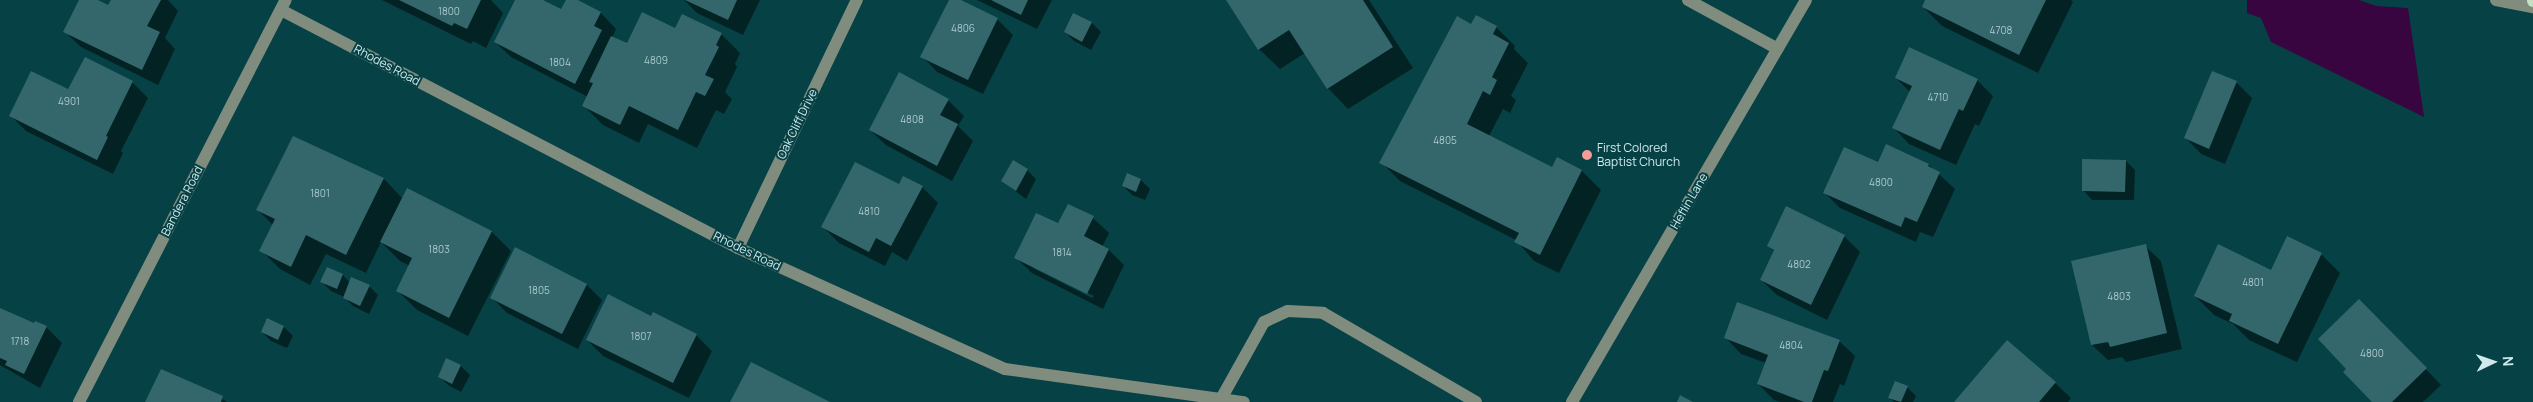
<!DOCTYPE html>
<style>
body{margin:0}
#map{position:relative;width:2533px;height:402px;overflow:hidden;background:#064145;font-family:Manrope,sans-serif}
div>[style]{position:absolute}
.water>*{inset:0;background:#390541}
.shadow>*{inset:0;background:#0007}
.building>*{inset:0;background:#34676b}
.minor>*{height:12px;margin:-6px;padding:0 6px;transform-origin:6px;border-radius:6px;background:#7f8c7e}
.major>*{height:12px;margin:-6px;padding:0 6px;transform-origin:6px;border-radius:6px;background:#c5dfc2}
.dots>*{width:14px;height:14px;translate:-50% -50%;box-sizing:border-box;border:2px solid #064145;border-radius:50%}
span{translate:-50% -50%;white-space:nowrap;text-align:center;line-height:1.15;-webkit-text-stroke:4px #064145;paint-order:stroke}
.number-label{font-size:10px;color:#a9c9cc}
.number-label span{-webkit-text-stroke-width:0}
.street-label{font-size:12px;color:#d0eaec}
.poi-label{font-size:12px;color:#d0eaec}
.left{translate:0 -50%;text-align:left}
.north{position:absolute;left:2468px;top:337px;width:50px;height:50px;-webkit-text-stroke:4px #064145;paint-order:stroke;rotate:87deg;font-size:14px;font-weight:700;line-height:20px;text-align:center;color:#d0eaec}
.north::after{content:'';display:block;margin:auto;width:18px;height:22px;background:#d0eaec;clip-path:polygon(50% 0,100% 100%,50% 72%,0 100%)}
</style>
<div id="map">
<div class="water">
<div style="clip-path:polygon(2247px 0,2359px 0,2376px 6px,2408px 8px,2424px 117px,2271px 42px,2261px 18px,2247px 13px)"></div>
</div>
<div class="shadow">
<div style="clip-path:polygon(80px 0,95px 0,109px 6px,112px 0,168px 0,178px 11px,165px 38px,175px 49px,158px 85px,81px 47px,65px 32px)"></div>
<div style="clip-path:polygon(382px 0,491px 0,503px 13px,486px 48px,473px 41px,471px 44px)"></div>
<div style="clip-path:polygon(517px 0,540px 0,562px 11px,568px 0,576px 0,601px 13px,616px 29px,612px 38px,627px 45px,676px 29px,721px 34px,740px 53px,735px 64px,737px 67px,725px 92px,732px 99px,724px 114px,716px 110px,697px 148px,648px 124px,639px 143px,603px 125px,584px 106px,588px 97px,511px 57px,495px 42px)"></div>
<div style="clip-path:polygon(684px 0,760px 0,743px 35px,697px 13px)"></div>
<div style="clip-path:polygon(950px 0,959px 0,997px 19px,1013px 35px,983px 94px,937px 72px,922px 56px)"></div>
<div style="clip-path:polygon(977px 0,1052px 0,1037px 29px)"></div>
<div style="clip-path:polygon(1228px 0,1369px 0,1413px 68px,1348px 109px,1328px 88px,1305px 53px,1280px 69px,1259px 49px)"></div>
<div style="clip-path:polygon(1927px 0,2071px 0,2073px 2px,2038px 73px,1942px 26px,1923px 7px)"></div>
<div style="clip-path:polygon(1074px 14px,1092px 23px,1101px 32px,1091px 50px,1074px 41px,1065px 32px)"></div>
<div style="clip-path:polygon(1476px 17px,1496px 27px,1515px 46px,1514px 49px,1528px 63px,1511px 96px,1516px 100px,1510px 113px,1503px 109px,1489px 136px,1552px 168px,1557px 159px,1582px 171px,1601px 190px,1559px 273px,1534px 261px,1516px 240px,1400px 181px,1381px 162px)"></div>
<div style="clip-path:polygon(85px 59px,132px 82px,148px 98px,121px 151px,123px 153px,113px 174px,26px 131px,10px 115px,69px 91px)"></div>
<div style="clip-path:polygon(1896px 78px,1977px 80px,1993px 96px,1979px 126px,1975px 124px,1956px 165px,1909px 144px,1894px 128px,1910px 92px)"></div>
<div style="clip-path:polygon(2236px 82px,2252px 98px,2225px 164px,2201px 154px,2186px 138px)"></div>
<div style="clip-path:polygon(948px 100px,964px 116px,958px 126px,973px 141px,952px 181px,886px 145px,870px 130px)"></div>
<div style="clip-path:polygon(293px 138px,384px 179px,403px 199px,408px 190px,492px 232px,511px 251px,468px 336px,417px 310px,398px 291px,410px 266px,400px 261px,381px 242px,366px 273px,326px 254px,310px 285px,280px 269px,261px 250px,273px 225px,258px 210px)"></div>
<div style="clip-path:polygon(1886px 146px,1929px 165px,1955px 189px,1933px 237px,1920px 232px,1916px 242px,1840px 208px,1825px 193px,1879px 163px)"></div>
<div style="clip-path:polygon(2126px 161px,2135px 170px,2134px 200px,2092px 200px,2083px 190px)"></div>
<div style="clip-path:polygon(1013px 162px,1027px 170px,1036px 179px,1026px 199px,1002px 181px)"></div>
<div style="clip-path:polygon(1128px 175px,1141px 180px,1150px 189px,1145px 200px,1132px 195px,1123px 186px)"></div>
<div style="clip-path:polygon(899px 186px,922px 187px,938px 203px,907px 261px,892px 252px,885px 266px,839px 243px,823px 227px)"></div>
<div style="clip-path:polygon(1786px 208px,1844px 236px,1860px 252px,1827px 320px,1777px 295px,1761px 280px,1775px 252px,1768px 246px)"></div>
<div style="clip-path:polygon(evenodd,1093px 218px,1109px 233px,1102px 247px,1109px 250px,1124px 265px,1103px 309px,1032px 273px,1016px 258px,1059px 225px,1093px 218px,1033px 266px,1094px 296px,1092px 298px,1033px 268px,1033px 266px)"></div>
<div style="clip-path:polygon(2145px 246px,2161px 261px,2182px 349px,2126px 362px,2122px 357px,2108px 360px,2092px 345px)"></div>
<div style="clip-path:polygon(2321px 254px,2340px 273px,2297px 362px,2249px 340px,2233px 324px,2214px 315px,2195px 296px)"></div>
<div style="clip-path:polygon(327px 269px,343px 275px,350px 283px,369px 286px,378px 295px,369px 314px,353px 306px,344px 297px,331px 291px,322px 282px)"></div>
<div style="clip-path:polygon(587px 285px,602px 300px,578px 349px,507px 313px,492px 298px)"></div>
<div style="clip-path:polygon(0 309px,35px 325px,46px 327px,62px 343px,40px 388px,0 365px)"></div>
<div style="clip-path:polygon(2375px 316px,2441px 385px,2423px 402px,2374px 402px)"></div>
<div style="clip-path:polygon(651px 317px,696px 335px,712px 351px,689px 398px,603px 356px,587px 340px)"></div>
<div style="clip-path:polygon(284px 327px,293px 336px,287px 348px,271px 341px,262px 332px)"></div>
<div style="clip-path:polygon(1726px 338px,1839px 341px,1855px 356px,1844px 386px,1840px 384px,1833px 402px,1780px 402px,1774px 400px,1758px 384px,1766px 363px,1741px 354px)"></div>
<div style="clip-path:polygon(447px 359px,461px 366px,470px 375px,461px 392px,448px 385px,439px 376px)"></div>
<div style="clip-path:polygon(2055px 383px,2071px 398px,2068px 402px,1956px 402px)"></div>
<div style="clip-path:polygon(1907px 387px,1916px 396px,1913px 402px,1894px 402px,1889px 397px)"></div>
<div style="clip-path:polygon(212px 392px,227px 402px,147px 402px)"></div>
</div>
<div class="building">
<div style="clip-path:polygon(79px 0,98px 0,108px 5px,111px 0,161px 0,147px 26px,160px 32px,142px 70px,63px 32px)"></div>
<div style="clip-path:polygon(399px 0,481px 0,467px 29px,454px 23px,452px 26px)"></div>
<div style="clip-path:polygon(515px 0,543px 0,561px 9px,566px 0,578px 0,601px 12px,594px 26px,602px 30px,575px 84px,494px 42px)"></div>
<div style="clip-path:polygon(685px 0,737px 0,728px 20px)"></div>
<div style="clip-path:polygon(949px 0,961px 0,998px 18px,968px 80px,920px 57px)"></div>
<div style="clip-path:polygon(991px 0,1028px 0,1021px 15px)"></div>
<div style="clip-path:polygon(1226px 0,1363px 0,1393px 47px,1327px 89px,1289px 30px,1258px 50px)"></div>
<div style="clip-path:polygon(1925px 0,2046px 0,2019px 55px,1922px 7px)"></div>
<div style="clip-path:polygon(642px 12px,675px 28px,682px 14px,722px 33px,716px 45px,719px 47px,705px 75px,714px 79px,705px 96px,696px 92px,678px 130px,629px 106px,620px 125px,582px 106px,593px 83px,589px 82px,611px 36px,627px 43px)"></div>
<div style="clip-path:polygon(1073px 13px,1092px 22px,1082px 42px,1064px 32px)"></div>
<div style="clip-path:polygon(1476px 15px,1497px 26px,1493px 34px,1509px 43px,1492px 77px,1497px 80px,1490px 95px,1483px 91px,1467px 124px,1552px 167px,1557px 157px,1582px 170px,1540px 255px,1514px 242px,1519px 233px,1379px 163px,1457px 16px,1471px 24px)"></div>
<div style="clip-path:polygon(1909px 47px,1978px 79px,1963px 111px,1959px 109px,1940px 150px,1892px 128px,1912px 86px,1895px 78px)"></div>
<div style="clip-path:polygon(85px 57px,133px 81px,106px 136px,108px 137px,97px 160px,9px 116px,31px 71px,68px 89px)"></div>
<div style="clip-path:polygon(2212px 71px,2237px 81px,2209px 149px,2184px 138px)"></div>
<div style="clip-path:polygon(899px 72px,949px 99px,940px 115px,958px 124px,937px 166px,869px 130px)"></div>
<div style="clip-path:polygon(293px 136px,384px 178px,346px 255px,306px 235px,291px 267px,259px 251px,275px 219px,256px 210px)"></div>
<div style="clip-path:polygon(1886px 144px,1929px 164px,1928px 166px,1940px 172px,1917px 222px,1905px 217px,1901px 227px,1823px 193px,1844px 147px,1878px 162px)"></div>
<div style="clip-path:polygon(2082px 159px,2126px 160px,2125px 192px,2082px 191px)"></div>
<div style="clip-path:polygon(1013px 160px,1028px 169px,1016px 191px,1001px 181px)"></div>
<div style="clip-path:polygon(855px 162px,899px 184px,903px 176px,923px 186px,891px 246px,876px 238px,869px 252px,821px 227px)"></div>
<div style="clip-path:polygon(1127px 173px,1141px 179px,1136px 192px,1122px 186px)"></div>
<div style="clip-path:polygon(407px 188px,492px 231px,449px 318px,396px 291px,412px 258px,380px 242px)"></div>
<div style="clip-path:polygon(1068px 204px,1094px 216px,1084px 236px,1109px 249px,1087px 294px,1014px 258px,1036px 213px,1058px 223px)"></div>
<div style="clip-path:polygon(1786px 206px,1845px 235px,1811px 305px,1760px 280px,1774px 250px,1767px 246px)"></div>
<div style="clip-path:polygon(2287px 236px,2322px 253px,2278px 344px,2229px 321px,2232px 314px,2194px 296px,2218px 244px,2271px 270px)"></div>
<div style="clip-path:polygon(2146px 244px,2167px 333px,2110px 347px,2108px 342px,2091px 345px,2071px 261px)"></div>
<div style="clip-path:polygon(515px 247px,587px 284px,562px 334px,490px 298px)"></div>
<div style="clip-path:polygon(327px 267px,343px 274px,337px 289px,320px 282px)"></div>
<div style="clip-path:polygon(351px 277px,370px 285px,360px 306px,343px 298px)"></div>
<div style="clip-path:polygon(608px 294px,651px 316px,653px 312px,697px 334px,673px 383px,586px 340px)"></div>
<div style="clip-path:polygon(2359px 299px,2427px 368px,2392px 402px,2372px 402px,2343px 372px,2346px 369px,2318px 339px)"></div>
<div style="clip-path:polygon(1737px 302px,1840px 340px,1828px 371px,1824px 370px,1812px 402px,1804px 402px,1757px 384px,1768px 355px,1724px 338px)"></div>
<div style="clip-path:polygon(0 308px,34px 323px,35px 321px,47px 326px,24px 374px,5px 365px,7px 361px,0 358px)"></div>
<div style="clip-path:polygon(267px 318px,284px 326px,278px 340px,261px 332px)"></div>
<div style="clip-path:polygon(2007px 340px,2056px 382px,2039px 402px,1954px 402px)"></div>
<div style="clip-path:polygon(446px 358px,461px 365px,452px 384px,438px 377px)"></div>
<div style="clip-path:polygon(751px 362px,830px 402px,730px 402px)"></div>
<div style="clip-path:polygon(161px 369px,223px 396px,221px 402px,145px 402px)"></div>
<div style="clip-path:polygon(1895px 381px,1908px 386px,1901px 402px,1888px 398px)"></div>
<div style="clip-path:polygon(1680px 395px,1693px 402px,1677px 402px)"></div>
</div>
<div class="minor">
<div style="left:1688px;top:0;width:102px;rotate:28.6deg"></div>
<div style="left:2496px;top:0;width:38px;rotate:11deg"></div>
<div style="left:281px;top:10px;width:515px;rotate:27.51deg"></div>
<div style="left:738px;top:248px;width:293px;rotate:24.4deg"></div>
<div style="left:1005px;top:369px;width:241px;rotate:7.9deg"></div>
<div style="left:738px;top:248px;width:275px;rotate:-64.4deg"></div>
<div style="left:1221px;top:399px;width:88px;rotate:-60.8deg"></div>
<div style="left:1264px;top:322px;width:26px;rotate:-25deg"></div>
<div style="left:1288px;top:311px;width:35px;rotate:3deg"></div>
<div style="left:1323px;top:313px;width:177px;rotate:30.2deg"></div>
<div style="left:79px;top:402px;width:452px;rotate:-62.8deg"></div>
<div style="left:1572px;top:402px;width:465px;rotate:-59.8deg"></div>
</div>
<div class="major">
<div style="left:2533px;top:0;width:1px;rotate:90deg"></div>
</div>
<div class="dots">
<div style="left:1587px;top:155px;background:#f59b98"></div>
</div>
<div class="number-label">
<span style="left:449px;top:12px">1800</span>
<span style="left:963px;top:29px">4806</span>
<span style="left:2001px;top:31px">4708</span>
<span style="left:656px;top:61px">4809</span>
<span style="left:560px;top:63px">1804</span>
<span style="left:1938px;top:98px">4710</span>
<span style="left:69px;top:102px">4901</span>
<span style="left:912px;top:120px">4808</span>
<span style="left:1445px;top:141px">4805</span>
<span style="left:1881px;top:183px">4800</span>
<span style="left:320px;top:194px">1801</span>
<span style="left:869px;top:212px">4810</span>
<span style="left:439px;top:250px">1803</span>
<span style="left:1062px;top:253px">1814</span>
<span style="left:1799px;top:265px">4802</span>
<span style="left:2253px;top:283px">4801</span>
<span style="left:539px;top:291px">1805</span>
<span style="left:2119px;top:297px">4803</span>
<span style="left:641px;top:337px">1807</span>
<span style="left:20px;top:342px">1718</span>
<span style="left:1791px;top:346px">4804</span>
<span style="left:2372px;top:354px">4800</span>
</div>
<div class="street-label">
<span style="left:387px;top:65px;rotate:28deg">Rhodes Road</span>
<span style="left:797px;top:124px;rotate:-64deg">Oak Cliff Drive</span>
<span style="left:182px;top:201px;rotate:-63deg">Bandera Road</span>
<span style="left:1689px;top:201px;rotate:-60deg">Heflin Lane</span>
<span style="left:747px;top:251px;rotate:26deg">Rhodes Road</span>
</div>
<div class="poi-label">
<span class="left" style="left:1597px;top:155px">First Colored<br>Baptist Church</span>
</div>
<div class="north">N</div>
</div>
